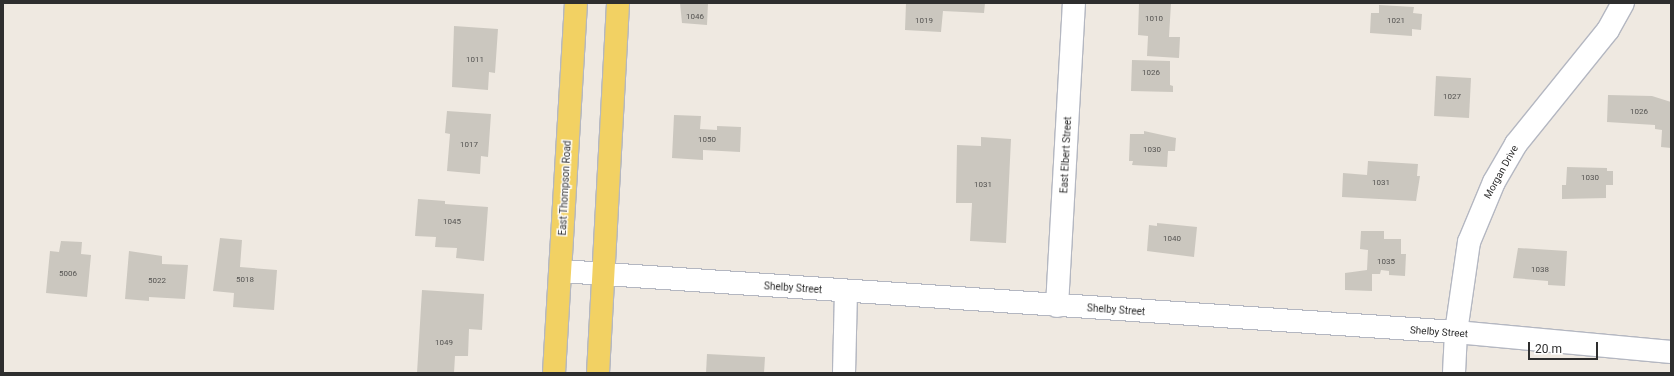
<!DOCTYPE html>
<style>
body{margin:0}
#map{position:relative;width:1674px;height:376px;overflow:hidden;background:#efe9e1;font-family:Roboto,sans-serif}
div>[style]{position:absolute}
.building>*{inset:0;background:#cbc7bf}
.roads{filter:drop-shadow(1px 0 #b4b7c1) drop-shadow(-1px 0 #b4b7c1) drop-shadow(0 1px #b4b7c1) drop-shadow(0 -1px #b4b7c1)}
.minor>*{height:22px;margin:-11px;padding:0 11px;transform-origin:11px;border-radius:11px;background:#fff}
.major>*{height:22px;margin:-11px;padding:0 11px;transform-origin:11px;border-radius:11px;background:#f2d163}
span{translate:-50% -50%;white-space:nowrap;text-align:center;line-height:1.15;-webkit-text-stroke:3px #fff;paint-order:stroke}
.number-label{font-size:8px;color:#555452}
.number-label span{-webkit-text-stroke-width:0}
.street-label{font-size:10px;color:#2e2e2e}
.frame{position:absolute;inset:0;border:4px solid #2e2e2e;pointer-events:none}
.scale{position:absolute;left:1528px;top:342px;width:70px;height:18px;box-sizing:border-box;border:2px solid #2e2e2e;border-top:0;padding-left:5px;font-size:12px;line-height:14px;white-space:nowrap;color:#2e2e2e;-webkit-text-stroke:3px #fff;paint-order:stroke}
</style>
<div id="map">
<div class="building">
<div style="clip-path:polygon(680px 3px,708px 3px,707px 25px,682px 23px)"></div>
<div style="clip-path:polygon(906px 3px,985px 3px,984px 13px,943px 11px,941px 32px,905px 30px)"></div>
<div style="clip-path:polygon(1139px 3px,1171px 3px,1169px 37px,1180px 37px,1179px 58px,1147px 56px,1148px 36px,1138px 35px)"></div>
<div style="clip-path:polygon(1379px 5px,1414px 7px,1413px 13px,1422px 14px,1421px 30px,1412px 29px,1412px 36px,1370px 33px,1371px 13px,1379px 13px)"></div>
<div style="clip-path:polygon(454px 26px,498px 29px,495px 73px,489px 72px,488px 90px,452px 87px)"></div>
<div style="clip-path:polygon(1132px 60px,1170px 61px,1170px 85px,1173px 86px,1173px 92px,1131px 91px)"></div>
<div style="clip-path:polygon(1436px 76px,1471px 78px,1469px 118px,1434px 116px)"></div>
<div style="clip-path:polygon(1608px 95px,1652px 96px,1671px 102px,1671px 148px,1661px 147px,1662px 130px,1655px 129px,1655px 125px,1607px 122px)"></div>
<div style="clip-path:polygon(447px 111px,491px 114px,488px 157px,481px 156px,480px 174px,447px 171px,450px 134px,445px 133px)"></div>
<div style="clip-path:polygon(674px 115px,701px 116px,700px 129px,717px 130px,717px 126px,741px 127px,740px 152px,703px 150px,703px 160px,672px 158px)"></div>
<div style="clip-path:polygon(1144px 131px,1176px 138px,1175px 151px,1168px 151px,1167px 167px,1132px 165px,1133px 161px,1129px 161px,1130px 134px,1144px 134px)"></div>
<div style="clip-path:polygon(981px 137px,1011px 139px,1006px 243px,970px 241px,972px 203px,956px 203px,957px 145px,981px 146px)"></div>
<div style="clip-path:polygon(1368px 161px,1418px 164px,1417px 176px,1420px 176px,1416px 201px,1342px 197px,1343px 173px,1367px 175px)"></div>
<div style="clip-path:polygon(1567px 167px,1607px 168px,1607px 171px,1613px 171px,1613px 185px,1606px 185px,1606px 198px,1562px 199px,1562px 185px,1566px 185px)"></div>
<div style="clip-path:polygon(418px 199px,445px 201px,445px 204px,488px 207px,484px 261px,456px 258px,457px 248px,435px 247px,436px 237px,415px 236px)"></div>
<div style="clip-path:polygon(1157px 223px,1197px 227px,1194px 257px,1147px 251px,1149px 225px,1157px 226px)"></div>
<div style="clip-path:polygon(1361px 231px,1384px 231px,1384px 239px,1401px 239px,1401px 254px,1406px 254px,1405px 276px,1389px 275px,1389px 271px,1381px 270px,1380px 274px,1372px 274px,1372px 291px,1345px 290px,1345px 273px,1367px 270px,1368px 250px,1360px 249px)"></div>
<div style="clip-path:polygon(220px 238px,242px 240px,240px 267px,277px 270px,274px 310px,233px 307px,234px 293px,213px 291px)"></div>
<div style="clip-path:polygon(61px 241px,82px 242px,81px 254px,91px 255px,87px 297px,46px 293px,50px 251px,59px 252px)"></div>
<div style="clip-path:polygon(1518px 248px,1567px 251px,1565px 286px,1548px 285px,1548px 281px,1513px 278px)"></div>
<div style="clip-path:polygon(129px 251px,162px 256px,162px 264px,188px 265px,185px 299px,149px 297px,149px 301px,125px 299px)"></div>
<div style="clip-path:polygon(422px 290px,484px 294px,482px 330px,469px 329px,468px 356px,455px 356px,454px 373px,417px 373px)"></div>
<div style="clip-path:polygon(707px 354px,765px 357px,764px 373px,706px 373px)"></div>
</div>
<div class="roads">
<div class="minor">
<div style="left:561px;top:271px;width:897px;rotate:3.9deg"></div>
<div style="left:1456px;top:332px;width:216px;rotate:5.3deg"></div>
<div style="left:1057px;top:306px;width:303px;rotate:-86.8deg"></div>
<div style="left:844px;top:373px;width:81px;rotate:-88.6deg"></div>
<div style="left:1454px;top:373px;width:41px;rotate:-87.2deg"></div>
<div style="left:1456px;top:332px;width:91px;rotate:-81.8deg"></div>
<div style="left:1469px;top:242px;width:65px;rotate:-67.4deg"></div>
<div style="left:1494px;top:182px;width:44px;rotate:-59.9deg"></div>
<div style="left:1516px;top:144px;width:146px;rotate:-51.1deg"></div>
<div style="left:1608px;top:30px;width:31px;rotate:-61deg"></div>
</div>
<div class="major">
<div style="left:554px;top:373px;width:371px;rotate:-86.6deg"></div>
<div style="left:598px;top:373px;width:371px;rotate:-86.9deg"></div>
</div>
</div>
<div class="number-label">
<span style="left:695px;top:17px">1046</span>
<span style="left:1154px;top:19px">1010</span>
<span style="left:924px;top:21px">1019</span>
<span style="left:1396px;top:21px">1021</span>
<span style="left:475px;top:60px">1011</span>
<span style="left:1151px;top:73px">1026</span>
<span style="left:1452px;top:97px">1027</span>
<span style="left:1639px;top:112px">1026</span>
<span style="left:707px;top:140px">1050</span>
<span style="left:469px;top:145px">1017</span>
<span style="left:1152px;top:150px">1030</span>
<span style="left:1590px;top:178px">1030</span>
<span style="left:1381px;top:183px">1031</span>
<span style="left:983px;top:185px">1031</span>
<span style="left:452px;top:222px">1045</span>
<span style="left:1172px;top:239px">1040</span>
<span style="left:1386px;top:262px">1035</span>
<span style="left:1540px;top:270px">1038</span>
<span style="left:68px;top:274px">5006</span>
<span style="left:245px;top:280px">5018</span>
<span style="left:157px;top:281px">5022</span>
<span style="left:444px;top:343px">1049</span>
</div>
<div class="street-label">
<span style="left:1066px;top:155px;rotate:-87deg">East Elbert Street</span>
<span style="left:1501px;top:172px;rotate:-61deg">Morgan Drive</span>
<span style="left:565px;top:188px;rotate:-87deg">East Thompson Road</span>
<span style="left:793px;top:288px;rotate:4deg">Shelby Street</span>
<span style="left:1116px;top:310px;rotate:4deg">Shelby Street</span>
<span style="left:1439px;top:332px;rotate:4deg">Shelby Street</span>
</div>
<div class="frame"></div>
<div class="scale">20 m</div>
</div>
